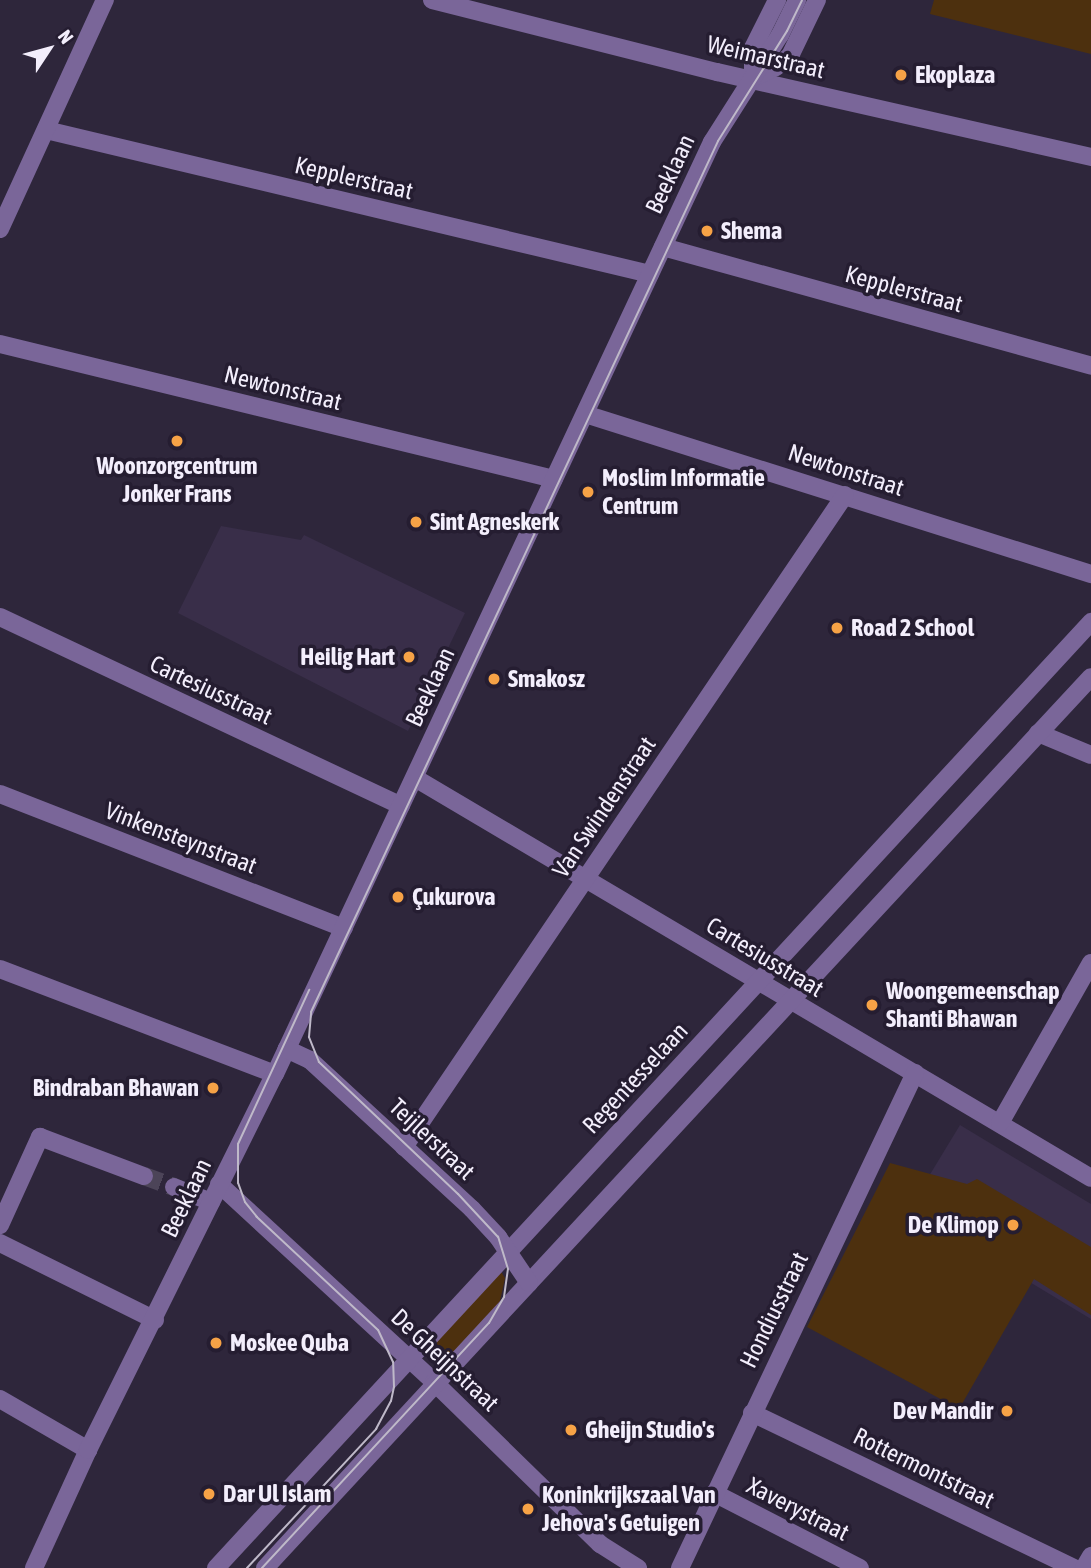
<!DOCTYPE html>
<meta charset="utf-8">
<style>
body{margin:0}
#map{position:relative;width:1091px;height:1568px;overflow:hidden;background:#2e263b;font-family:"Asap Condensed",sans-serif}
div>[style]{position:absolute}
.built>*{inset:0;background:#392e49}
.green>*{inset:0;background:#4d300e}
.minor-tunnel>*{height:18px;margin-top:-9px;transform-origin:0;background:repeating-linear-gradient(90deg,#4c4458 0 18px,transparent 0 27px)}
.minor>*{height:18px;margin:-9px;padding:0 9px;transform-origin:9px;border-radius:9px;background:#7a6699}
.tertiary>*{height:18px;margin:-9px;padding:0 9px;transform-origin:9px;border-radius:9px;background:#7a6699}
.tram>*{height:2px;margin:-1px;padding:0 1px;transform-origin:1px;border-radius:1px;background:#bfb9c9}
.dots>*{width:19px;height:19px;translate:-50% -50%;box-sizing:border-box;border:4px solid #251d31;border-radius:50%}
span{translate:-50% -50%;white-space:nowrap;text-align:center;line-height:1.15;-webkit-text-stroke:7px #251d31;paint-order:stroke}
.street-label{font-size:24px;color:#f3eefc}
.poi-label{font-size:24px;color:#f3eefc;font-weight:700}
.left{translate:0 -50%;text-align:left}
.right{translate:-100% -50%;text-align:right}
.north{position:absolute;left:14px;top:14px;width:70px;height:70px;-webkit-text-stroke:5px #251d31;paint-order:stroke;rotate:54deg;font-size:19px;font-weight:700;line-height:28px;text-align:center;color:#f3eefc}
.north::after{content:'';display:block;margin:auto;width:24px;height:32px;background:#f3eefc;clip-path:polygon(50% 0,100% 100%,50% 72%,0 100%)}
</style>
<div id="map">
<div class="built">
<div style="clip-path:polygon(221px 526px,301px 540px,304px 535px,465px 613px,408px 731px,178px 613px)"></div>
<div style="clip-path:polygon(960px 1125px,1091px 1204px,1091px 1319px,909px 1209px)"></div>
</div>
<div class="green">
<div style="clip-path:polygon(934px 0,1091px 0,1091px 54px,930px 14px)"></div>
<div style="clip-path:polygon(890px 1163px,967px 1184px,977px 1179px,1091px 1247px,1091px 1315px,1034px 1279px,959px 1409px,807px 1327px)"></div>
<div style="clip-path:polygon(500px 1270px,505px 1278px,500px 1301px,488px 1321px,448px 1362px,429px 1344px)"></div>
</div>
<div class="minor-tunnel">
<div style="left:144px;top:1176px;width:32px;rotate:20deg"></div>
</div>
<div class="minor">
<div style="left:432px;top:0;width:294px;rotate:14.2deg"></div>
<div style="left:717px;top:72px;width:384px;rotate:12.8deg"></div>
<div style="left:46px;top:130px;width:621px;rotate:13.41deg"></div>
<div style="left:0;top:229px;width:252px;rotate:-65.4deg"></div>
<div style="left:663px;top:247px;width:444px;rotate:15.5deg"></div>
<div style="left:0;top:344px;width:570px;rotate:13.7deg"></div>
<div style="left:585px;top:414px;width:531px;rotate:17.55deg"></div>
<div style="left:0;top:617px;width:443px;rotate:25.2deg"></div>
<div style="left:1038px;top:733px;width:57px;rotate:22.5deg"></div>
<div style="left:415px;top:778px;width:785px;rotate:30.61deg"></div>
<div style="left:0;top:794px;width:369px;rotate:21.3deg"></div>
<div style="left:0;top:969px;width:294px;rotate:20.9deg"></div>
<div style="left:1000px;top:1123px;width:184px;rotate:-60.4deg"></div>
<div style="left:404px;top:1147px;width:787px;rotate:-55.93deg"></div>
<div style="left:219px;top:1184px;width:292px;rotate:42.6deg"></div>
<div style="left:434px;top:1382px;width:232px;rotate:44.3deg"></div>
<div style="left:600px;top:1544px;width:45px;rotate:32.3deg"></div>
<div style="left:174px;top:1187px;width:40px;rotate:22deg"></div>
<div style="left:0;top:1225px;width:97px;rotate:-65.6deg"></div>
<div style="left:40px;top:1137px;width:111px;rotate:20.6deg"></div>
<div style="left:0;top:1243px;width:173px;rotate:26.4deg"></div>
<div style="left:529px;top:1283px;width:826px;rotate:-47.16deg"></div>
<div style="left:0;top:1399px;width:102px;rotate:30.1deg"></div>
<div style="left:752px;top:1413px;width:357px;rotate:25.7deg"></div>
<div style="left:714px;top:1493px;width:164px;rotate:27.2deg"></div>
<div style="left:216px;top:1568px;width:1289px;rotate:-47.23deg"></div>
<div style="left:680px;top:1568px;width:548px;rotate:-64.6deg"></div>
<div style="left:1084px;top:1568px;width:14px;rotate:-60deg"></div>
</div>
<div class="tertiary">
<div style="left:753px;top:78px;width:25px;rotate:-26deg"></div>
<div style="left:776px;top:67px;width:18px;rotate:-38deg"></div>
<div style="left:790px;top:56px;width:62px;rotate:-64.3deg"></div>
<div style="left:753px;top:78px;width:30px;rotate:-90deg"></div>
<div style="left:753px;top:48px;width:54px;rotate:-63.4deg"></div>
<div style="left:34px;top:1568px;width:130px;rotate:-65.4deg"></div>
<div style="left:88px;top:1450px;width:420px;rotate:-63.6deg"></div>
<div style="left:275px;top:1074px;width:1029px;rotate:-64.88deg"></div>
<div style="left:712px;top:142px;width:127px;rotate:-57.6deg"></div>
<div style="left:780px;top:35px;width:39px;rotate:-64deg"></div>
<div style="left:265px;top:1568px;width:388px;rotate:-47.2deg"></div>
<div style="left:529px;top:1283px;width:55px;rotate:-124deg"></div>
<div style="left:498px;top:1237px;width:38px;rotate:-133deg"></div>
<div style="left:472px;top:1209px;width:220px;rotate:-137.4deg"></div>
<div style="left:310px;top:1060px;width:26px;rotate:-155deg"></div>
</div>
<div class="tram">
<div style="left:247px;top:1568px;width:190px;rotate:-47.1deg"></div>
<div style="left:376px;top:1429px;width:32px;rotate:-62deg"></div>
<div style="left:391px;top:1401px;width:14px;rotate:-78deg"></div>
<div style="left:394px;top:1387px;width:25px;rotate:-92deg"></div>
<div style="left:393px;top:1362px;width:35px;rotate:-115deg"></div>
<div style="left:378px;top:1330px;width:166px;rotate:-137deg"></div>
<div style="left:257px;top:1217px;width:19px;rotate:-129deg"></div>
<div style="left:245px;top:1202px;width:20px;rotate:-110deg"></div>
<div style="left:238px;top:1183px;width:39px;rotate:-90deg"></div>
<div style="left:238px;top:1144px;width:170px;rotate:-65.2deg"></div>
<div style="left:262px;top:1568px;width:334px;rotate:-47.2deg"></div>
<div style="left:489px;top:1323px;width:30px;rotate:-60deg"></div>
<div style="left:504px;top:1297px;width:28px;rotate:-82deg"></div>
<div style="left:508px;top:1269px;width:34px;rotate:-107deg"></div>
<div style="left:498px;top:1237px;width:59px;rotate:-132.9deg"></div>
<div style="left:458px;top:1194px;width:192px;rotate:-136.5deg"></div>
<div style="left:319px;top:1062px;width:27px;rotate:-112deg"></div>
<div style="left:309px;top:1037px;width:25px;rotate:-85deg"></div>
<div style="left:311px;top:1012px;width:961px;rotate:-64.95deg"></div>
<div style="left:718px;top:141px;width:130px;rotate:-57.9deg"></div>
<div style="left:787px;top:31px;width:34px;rotate:-64deg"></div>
</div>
<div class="dots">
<div style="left:901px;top:75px;background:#f6a246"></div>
<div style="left:707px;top:231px;background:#f6a246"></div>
<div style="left:177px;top:441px;background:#f6a246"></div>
<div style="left:588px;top:492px;background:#f6a246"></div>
<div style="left:416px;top:522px;background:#f6a246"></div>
<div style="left:837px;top:628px;background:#f6a246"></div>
<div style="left:409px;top:657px;background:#f6a246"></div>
<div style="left:494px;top:679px;background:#f6a246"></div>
<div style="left:398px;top:897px;background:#f6a246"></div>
<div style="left:872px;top:1005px;background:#f6a246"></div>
<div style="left:213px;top:1088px;background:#f6a246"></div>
<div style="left:1013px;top:1225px;background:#f6a246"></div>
<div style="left:216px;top:1343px;background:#f6a246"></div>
<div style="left:1007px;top:1411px;background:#f6a246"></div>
<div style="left:571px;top:1430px;background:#f6a246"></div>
<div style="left:209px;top:1494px;background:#f6a246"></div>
<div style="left:528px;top:1509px;background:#f6a246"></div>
</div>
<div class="street-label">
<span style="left:766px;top:57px;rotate:13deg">Weimarstraat</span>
<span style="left:670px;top:174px;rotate:-65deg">Beeklaan</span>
<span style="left:354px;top:178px;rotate:13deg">Kepplerstraat</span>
<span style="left:904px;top:289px;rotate:15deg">Kepplerstraat</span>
<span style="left:283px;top:388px;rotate:14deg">Newtonstraat</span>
<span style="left:846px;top:470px;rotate:18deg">Newtonstraat</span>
<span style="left:430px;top:687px;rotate:-65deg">Beeklaan</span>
<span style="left:211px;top:690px;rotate:25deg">Cartesiusstraat</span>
<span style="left:604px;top:807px;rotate:-56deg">Van Swindenstraat</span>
<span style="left:181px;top:838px;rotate:21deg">Vinkensteynstraat</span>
<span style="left:765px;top:957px;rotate:31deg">Cartesiusstraat</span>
<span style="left:635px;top:1078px;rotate:-47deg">Regentesselaan</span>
<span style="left:432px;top:1139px;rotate:43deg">Teijlerstraat</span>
<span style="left:186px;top:1198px;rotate:-64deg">Beeklaan</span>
<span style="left:774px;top:1310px;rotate:-64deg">Hondiusstraat</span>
<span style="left:445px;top:1360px;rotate:43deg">De Gheijnstraat</span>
<span style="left:924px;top:1468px;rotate:26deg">Rottermontstraat</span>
<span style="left:798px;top:1509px;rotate:27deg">Xaverystraat</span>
</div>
<div class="poi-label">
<span class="left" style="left:915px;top:75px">Ekoplaza</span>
<span class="left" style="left:721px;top:231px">Shema</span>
<span style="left:177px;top:480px">Woonzorgcentrum<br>Jonker Frans</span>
<span class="left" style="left:602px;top:492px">Moslim Informatie<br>Centrum</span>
<span class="left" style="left:430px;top:522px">Sint Agneskerk</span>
<span class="left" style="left:851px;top:628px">Road 2 School</span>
<span class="right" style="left:395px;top:657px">Heilig Hart</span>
<span class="left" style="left:508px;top:679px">Smakosz</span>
<span class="left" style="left:412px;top:897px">Çukurova</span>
<span class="left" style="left:886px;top:1005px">Woongemeenschap<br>Shanti Bhawan</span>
<span class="right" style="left:199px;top:1088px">Bindraban Bhawan</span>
<span class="right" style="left:999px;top:1225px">De Klimop</span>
<span class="left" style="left:230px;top:1343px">Moskee Quba</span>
<span class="right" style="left:993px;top:1411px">Dev Mandir</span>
<span class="left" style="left:585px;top:1430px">Gheijn Studio's</span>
<span class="left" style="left:223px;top:1494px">Dar Ul Islam</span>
<span class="left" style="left:542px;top:1509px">Koninkrijkszaal Van<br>Jehova's Getuigen</span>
</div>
<div class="north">N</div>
</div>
